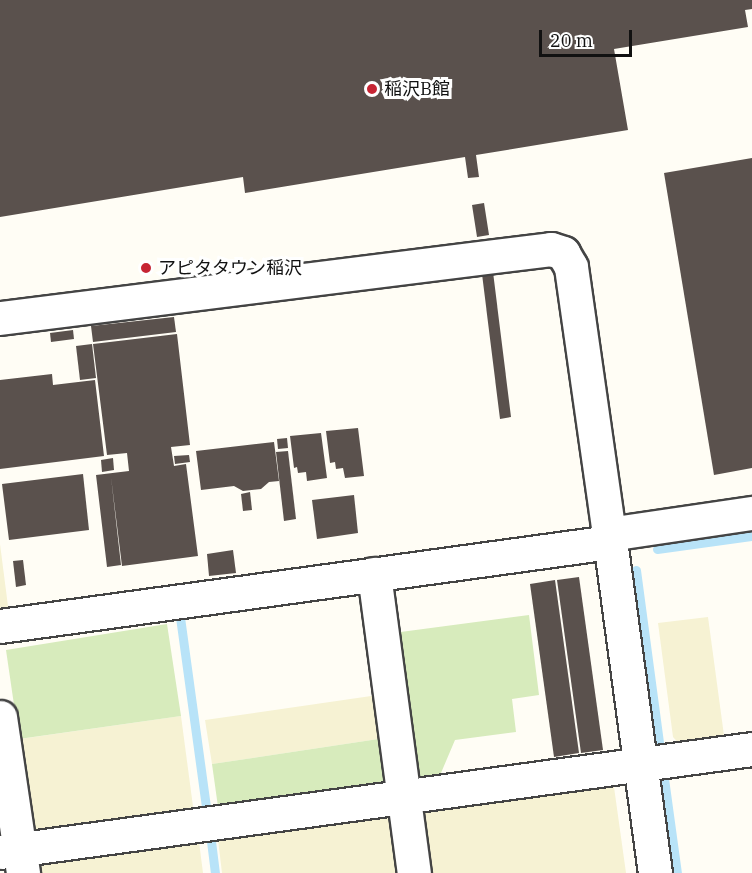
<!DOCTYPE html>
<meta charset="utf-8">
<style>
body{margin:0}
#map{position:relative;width:752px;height:873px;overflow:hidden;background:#fffdf5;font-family:"IBM Plex Serif","Noto Sans JP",serif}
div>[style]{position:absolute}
.farmland>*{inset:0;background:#f6f2d3}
.green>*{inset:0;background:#d7ebbc}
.stream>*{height:9px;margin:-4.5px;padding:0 4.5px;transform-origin:4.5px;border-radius:4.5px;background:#b8e3f8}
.building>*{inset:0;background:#5a514d}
.roads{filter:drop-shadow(2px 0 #444) drop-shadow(-2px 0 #444) drop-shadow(0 2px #444) drop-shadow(0 -2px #444)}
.minor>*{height:33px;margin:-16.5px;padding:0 16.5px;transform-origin:16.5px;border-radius:16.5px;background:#fff}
.tertiary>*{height:33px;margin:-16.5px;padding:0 16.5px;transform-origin:16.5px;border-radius:16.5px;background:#fff}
.dots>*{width:16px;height:16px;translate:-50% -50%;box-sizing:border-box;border:3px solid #fff;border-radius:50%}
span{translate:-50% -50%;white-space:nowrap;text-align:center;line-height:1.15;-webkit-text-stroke:6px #fff;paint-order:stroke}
.poi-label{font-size:18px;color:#111}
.left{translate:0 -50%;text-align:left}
.scale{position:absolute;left:539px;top:30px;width:93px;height:27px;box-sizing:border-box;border:3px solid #111;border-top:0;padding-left:8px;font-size:18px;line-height:21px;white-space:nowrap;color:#111;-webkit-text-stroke:4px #fff;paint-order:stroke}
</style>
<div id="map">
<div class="farmland">
<div style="clip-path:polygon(0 544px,9px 614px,0 615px)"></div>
<div style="clip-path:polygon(708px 617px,725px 743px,684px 749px,673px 737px,658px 623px)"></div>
<div style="clip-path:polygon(378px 695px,385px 738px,212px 764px,205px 720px)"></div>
<div style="clip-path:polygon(181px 716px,194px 814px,38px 839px,28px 830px,20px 739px)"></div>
<div style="clip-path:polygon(603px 779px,614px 787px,626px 873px,424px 873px,416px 812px,423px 803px)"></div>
<div style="clip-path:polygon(389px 804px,406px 873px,222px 873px,217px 831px)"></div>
<div style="clip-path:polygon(198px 834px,203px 873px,35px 873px,41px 855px)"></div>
</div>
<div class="green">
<div style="clip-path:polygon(529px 615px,539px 695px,512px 699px,516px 732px,455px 740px,438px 780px,419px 783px,393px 633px)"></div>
<div style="clip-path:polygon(167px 624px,181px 716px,19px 739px,6px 650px)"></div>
<div style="clip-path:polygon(385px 738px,391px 780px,383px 789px,219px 814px,212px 764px)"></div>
</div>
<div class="stream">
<div style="left:657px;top:549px;width:96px;rotate:-7.8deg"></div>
<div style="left:636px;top:570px;width:182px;rotate:82.4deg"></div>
<div style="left:180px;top:617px;width:198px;rotate:82.2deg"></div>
<div style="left:663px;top:771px;width:103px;rotate:82.2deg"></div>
<div style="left:210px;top:833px;width:40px;rotate:82.9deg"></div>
</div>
<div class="building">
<div style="clip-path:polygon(0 0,752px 0,752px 9px,745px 10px,748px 27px,614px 49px,628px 130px,476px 155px,479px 177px,468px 178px,465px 157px,245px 193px,243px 177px,0 217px)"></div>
<div style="clip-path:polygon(752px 158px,752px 468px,714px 475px,664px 173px)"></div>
<div style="clip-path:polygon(484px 203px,489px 235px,477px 237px,472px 205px)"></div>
<div style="clip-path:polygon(493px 272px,511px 417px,500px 419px,482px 274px)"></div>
<div style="clip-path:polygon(174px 317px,176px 332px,93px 342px,91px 326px)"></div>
<div style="clip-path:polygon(73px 330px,74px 339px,51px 342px,50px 333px)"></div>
<div style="clip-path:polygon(177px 334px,190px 445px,171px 447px,174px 466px,186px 464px,198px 556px,122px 566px,111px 477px,121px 565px,107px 567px,96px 475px,129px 471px,127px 453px,107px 455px,93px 344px)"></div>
<div style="clip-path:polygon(92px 344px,96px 378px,80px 380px,76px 346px)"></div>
<div style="clip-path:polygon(52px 374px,53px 385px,95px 380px,104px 456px,0 469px,0 380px)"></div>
<div style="clip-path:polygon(358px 428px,364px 476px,345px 478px,343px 468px,336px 469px,335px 462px,330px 463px,326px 431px)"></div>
<div style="clip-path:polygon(321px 433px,327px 478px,307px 481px,306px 472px,298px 473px,297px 467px,294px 468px,290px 436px)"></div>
<div style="clip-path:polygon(287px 438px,288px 448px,278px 449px,277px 439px)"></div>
<div style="clip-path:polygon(274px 442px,279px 481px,269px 482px,261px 489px,243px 491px,234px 486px,201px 490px,196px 451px)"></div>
<div style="clip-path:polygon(288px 451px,296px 519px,284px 521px,276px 452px)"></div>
<div style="clip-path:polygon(189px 455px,190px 462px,175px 464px,174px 456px)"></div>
<div style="clip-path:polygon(113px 458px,114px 470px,102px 472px,101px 460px)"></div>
<div style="clip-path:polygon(83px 474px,89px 530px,9px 540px,2px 484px)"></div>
<div style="clip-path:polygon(250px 492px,252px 510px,243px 511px,241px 494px)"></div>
<div style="clip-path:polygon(354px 495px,358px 533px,317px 539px,312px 500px)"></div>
<div style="clip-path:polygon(233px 550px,236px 573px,209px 576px,207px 554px)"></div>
<div style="clip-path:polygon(23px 560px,26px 585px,16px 587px,13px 561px)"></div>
<div style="clip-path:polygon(579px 577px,603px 750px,581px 753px,557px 580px)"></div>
<div style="clip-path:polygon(555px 580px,579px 753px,554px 757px,530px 584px)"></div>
</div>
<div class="roads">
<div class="minor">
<div style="left:0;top:318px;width:555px;rotate:-7.14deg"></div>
<div style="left:551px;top:249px;width:13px;rotate:18deg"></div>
<div style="left:563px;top:253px;width:16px;rotate:60deg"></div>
<div style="left:571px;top:267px;width:270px;rotate:81.9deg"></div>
<div style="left:374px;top:574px;width:302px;rotate:82.4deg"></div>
<div style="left:0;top:626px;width:616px;rotate:-7.84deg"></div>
<div style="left:0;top:717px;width:158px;rotate:81.6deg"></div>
<div style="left:0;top:852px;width:759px;rotate:-7.8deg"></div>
</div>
<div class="tertiary">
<div style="left:655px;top:873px;width:342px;rotate:-97.7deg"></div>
<div style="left:609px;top:534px;width:145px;rotate:-8.4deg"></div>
</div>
</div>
<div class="dots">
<div style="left:372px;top:89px;background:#c62433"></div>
<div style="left:146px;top:268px;background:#c62433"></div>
</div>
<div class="poi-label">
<span class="left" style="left:384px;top:89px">稲沢B館</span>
<span class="left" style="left:158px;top:268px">アピタタウン稲沢</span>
</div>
<div class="scale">20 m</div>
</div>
